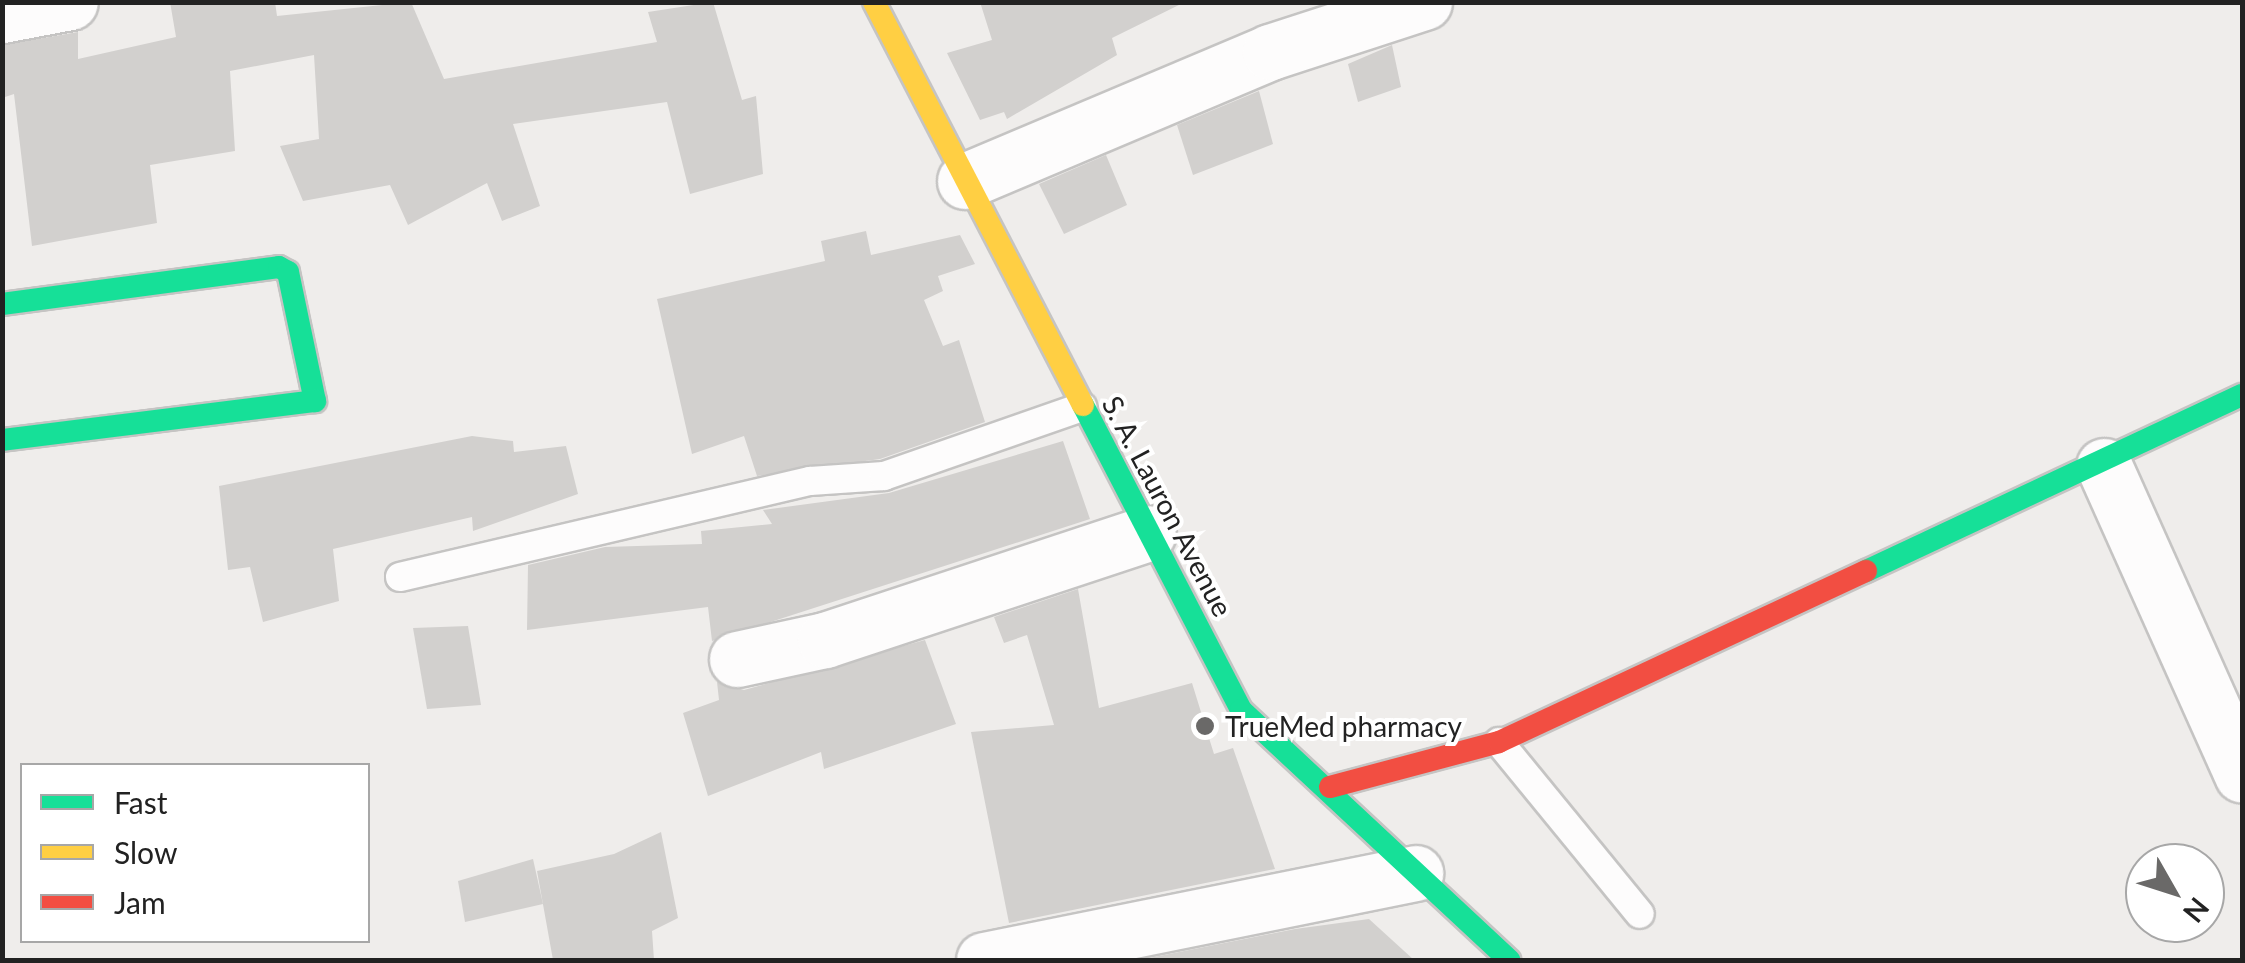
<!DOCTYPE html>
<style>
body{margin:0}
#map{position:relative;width:2245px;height:963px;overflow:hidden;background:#efedeb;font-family:Lato,sans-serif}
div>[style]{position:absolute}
.building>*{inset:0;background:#d2d0ce}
.roads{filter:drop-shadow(2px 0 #c5c4c3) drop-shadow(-2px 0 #c5c4c3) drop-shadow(0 2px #c5c4c3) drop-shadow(0 -2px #c5c4c3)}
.lane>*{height:28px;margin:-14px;padding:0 14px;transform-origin:14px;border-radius:14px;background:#fdfcfc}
.street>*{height:55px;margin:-27.5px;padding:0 27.5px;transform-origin:27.5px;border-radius:27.5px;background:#fdfcfc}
.fast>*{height:22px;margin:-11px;padding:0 11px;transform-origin:11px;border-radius:11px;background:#16e098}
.slow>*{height:22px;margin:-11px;padding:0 11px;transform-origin:11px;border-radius:11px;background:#ffcf43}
.jam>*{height:22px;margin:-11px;padding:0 11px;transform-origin:11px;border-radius:11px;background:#f24e42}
.dots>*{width:28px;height:28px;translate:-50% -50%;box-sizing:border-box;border:5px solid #fff;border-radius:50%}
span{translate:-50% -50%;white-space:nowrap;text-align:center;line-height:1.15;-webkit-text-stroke:8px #fff;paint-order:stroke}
.street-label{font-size:28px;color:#222}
.poi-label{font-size:28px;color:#222}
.left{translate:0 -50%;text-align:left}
.frame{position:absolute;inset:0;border:5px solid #222;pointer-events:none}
.legend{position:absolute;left:20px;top:763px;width:350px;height:180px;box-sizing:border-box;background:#fff;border:2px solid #a7a7a7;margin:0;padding:12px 18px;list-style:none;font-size:30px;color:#222}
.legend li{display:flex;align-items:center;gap:20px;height:50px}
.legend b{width:50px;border:2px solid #a7a7a7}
.north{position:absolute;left:2125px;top:843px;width:100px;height:100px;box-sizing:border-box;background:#fff;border:2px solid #a7a7a7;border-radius:50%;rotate:129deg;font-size:28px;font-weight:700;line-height:40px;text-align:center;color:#222}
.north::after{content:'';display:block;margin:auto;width:35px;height:45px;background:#6a6968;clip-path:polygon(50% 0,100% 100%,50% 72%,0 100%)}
</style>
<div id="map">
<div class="building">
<div style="clip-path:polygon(170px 2px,275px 2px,277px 16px,411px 2px,444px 79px,657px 42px,648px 12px,713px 2px,742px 100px,756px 96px,763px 174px,690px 194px,667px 102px,513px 124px,540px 206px,502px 221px,487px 183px,408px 225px,390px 185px,303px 201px,280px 146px,319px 139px,314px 55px,230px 71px,235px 151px,150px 165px,157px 223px,32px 246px,14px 94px,2px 98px,2px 45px,78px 32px,78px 59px,176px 37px)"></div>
<div style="clip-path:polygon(980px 2px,1185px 2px,1112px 38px,1117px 55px,1007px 119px,1004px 112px,980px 120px,947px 53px,992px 40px)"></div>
<div style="clip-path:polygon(1392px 45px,1401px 87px,1358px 102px,1348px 64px)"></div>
<div style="clip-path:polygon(1259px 91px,1273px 144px,1193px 175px,1177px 125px)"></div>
<div style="clip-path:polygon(1106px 155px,1127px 205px,1064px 234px,1039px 184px)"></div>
<div style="clip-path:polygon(866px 231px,871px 255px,960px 235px,975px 264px,938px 276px,943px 291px,924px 300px,943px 346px,959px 340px,985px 422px,880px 459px,757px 476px,744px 436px,692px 454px,657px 299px,825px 261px,821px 241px)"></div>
<div style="clip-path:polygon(472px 436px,513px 441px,514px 452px,566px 446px,578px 494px,473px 531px,472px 517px,333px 549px,339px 601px,263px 622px,250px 567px,228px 570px,219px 486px)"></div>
<div style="clip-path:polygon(1063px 441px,1090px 519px,712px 641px,708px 607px,527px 630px,528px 565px,605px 547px,702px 544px,701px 531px,772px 524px,763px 510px,889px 493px)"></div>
<div style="clip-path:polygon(1078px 589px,1099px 708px,1192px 683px,1214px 754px,1233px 748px,1275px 869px,1009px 923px,971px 732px,1054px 725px,1027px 635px,1004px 643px,994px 617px)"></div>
<div style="clip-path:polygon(468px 626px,481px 705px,427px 709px,413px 628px)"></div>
<div style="clip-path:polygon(925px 640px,956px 724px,824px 769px,821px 752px,708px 796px,683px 713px,719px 700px,717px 682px,744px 690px)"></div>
<div style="clip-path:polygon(661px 832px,678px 918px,652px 931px,654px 960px,553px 960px,537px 871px,614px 854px)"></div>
<div style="clip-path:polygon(533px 859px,543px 904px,465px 922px,458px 881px)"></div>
<div style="clip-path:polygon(1369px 919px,1414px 960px,1139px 960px,1295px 929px)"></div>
</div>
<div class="roads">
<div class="lane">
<div style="left:400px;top:577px;width:421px;rotate:-13.2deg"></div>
<div style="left:810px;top:481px;width:74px;rotate:-3.9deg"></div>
<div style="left:884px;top:476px;width:210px;rotate:-19.2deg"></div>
<div style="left:1499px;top:742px;width:222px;rotate:50.7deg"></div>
</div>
<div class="street">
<div style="left:2px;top:15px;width:69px;rotate:-10.8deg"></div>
<div style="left:965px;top:181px;width:331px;rotate:-22.9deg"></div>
<div style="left:1270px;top:52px;width:162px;rotate:-18deg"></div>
<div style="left:2104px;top:466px;width:338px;rotate:65.9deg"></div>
<div style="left:737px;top:659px;width:90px;rotate:-12.2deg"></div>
<div style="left:825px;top:640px;width:340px;rotate:-18.3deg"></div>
<div style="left:984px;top:960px;width:440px;rotate:-11.4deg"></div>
</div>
<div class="fast">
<div style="left:2px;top:304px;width:279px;rotate:-7.6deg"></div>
<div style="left:279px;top:267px;width:10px;rotate:29deg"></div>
<div style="left:288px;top:272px;width:132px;rotate:78.2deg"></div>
<div style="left:315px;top:401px;width:315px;rotate:172.9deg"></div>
<div style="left:1083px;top:405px;width:343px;rotate:62.6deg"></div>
<div style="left:1241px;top:710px;width:367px;rotate:43deg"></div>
<div style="left:1866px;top:571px;width:415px;rotate:-25.1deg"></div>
</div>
<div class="slow">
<div style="left:874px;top:2px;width:454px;rotate:62.6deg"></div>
</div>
<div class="jam">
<div style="left:1330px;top:787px;width:175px;rotate:-14.9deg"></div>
<div style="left:1499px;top:742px;width:405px;rotate:-25deg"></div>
</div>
</div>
<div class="dots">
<div style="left:1205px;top:726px;background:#6a6968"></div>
</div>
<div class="street-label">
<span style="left:1168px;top:506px;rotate:62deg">S. A. Lauron Avenue</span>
</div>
<div class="poi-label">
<span class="left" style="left:1225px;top:726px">TrueMed pharmacy</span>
</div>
<div class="frame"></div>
<ul class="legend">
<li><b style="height:12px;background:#16e098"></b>Fast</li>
<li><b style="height:12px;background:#ffcf43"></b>Slow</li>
<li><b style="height:12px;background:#f24e42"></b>Jam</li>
</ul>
<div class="north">N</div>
</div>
